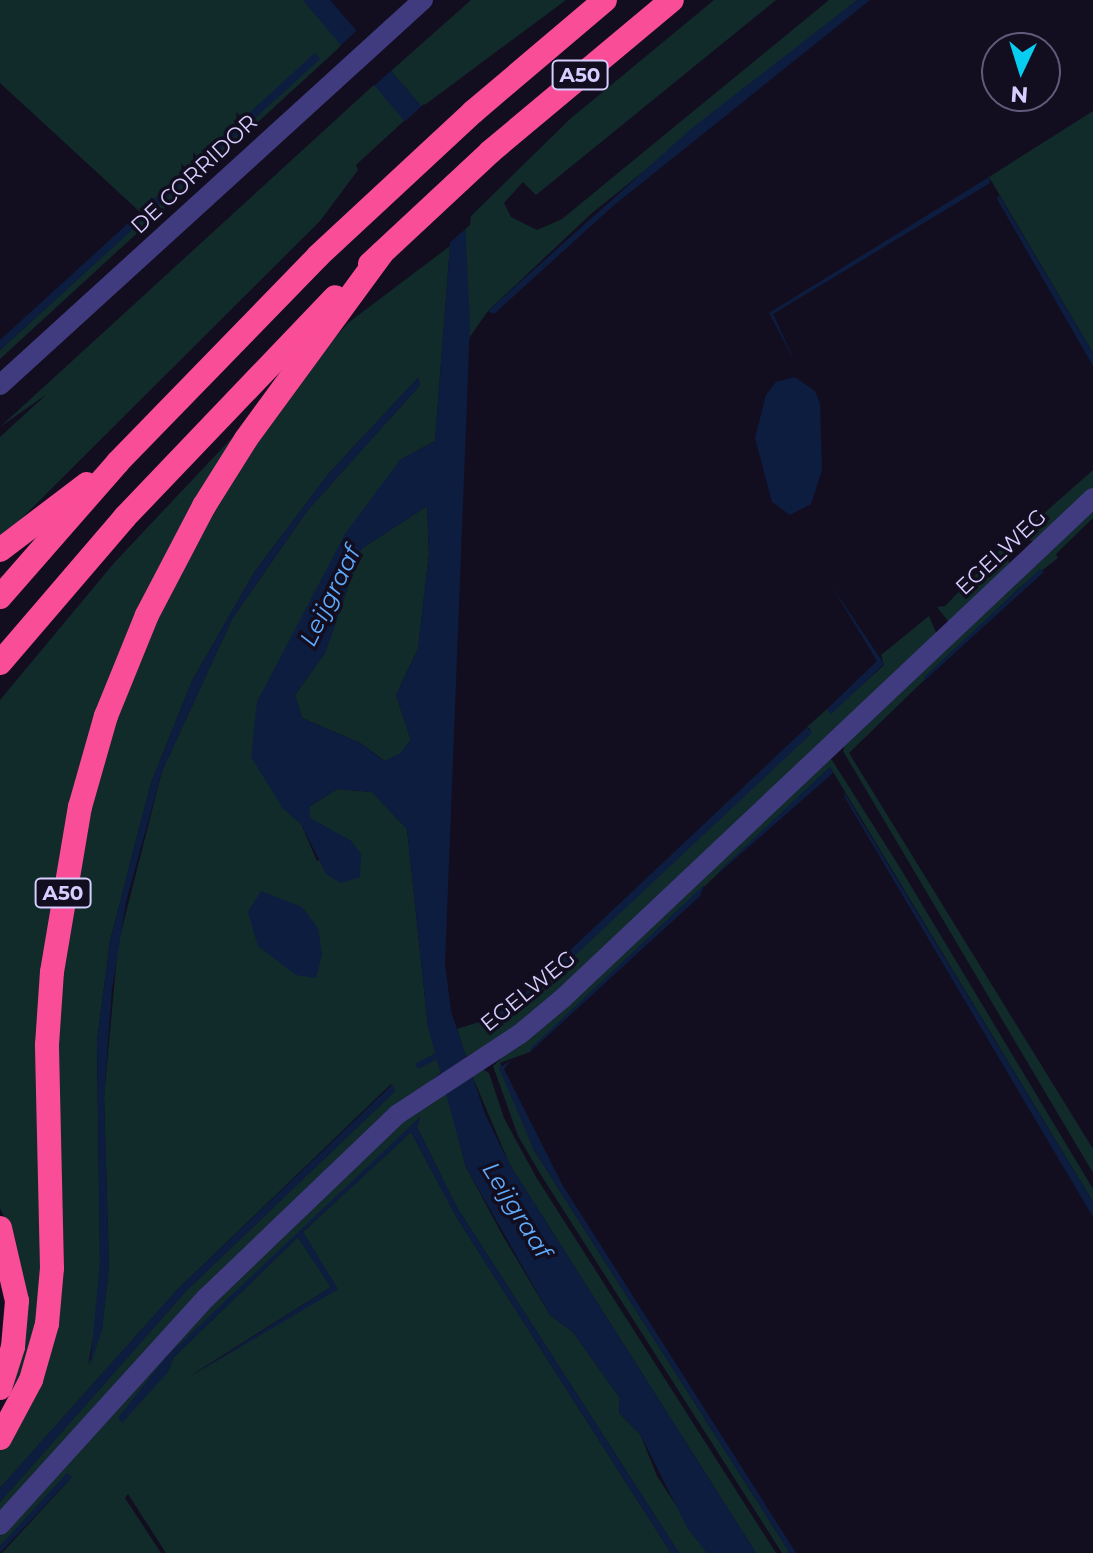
<!DOCTYPE html>
<style>
body{margin:0}
#map{position:relative;width:1093px;height:1553px;overflow:hidden;background:#120e20;font-family:Montserrat,sans-serif}
div>[style]{position:absolute}
.green>*{inset:0;background:#112a2a}
.water>*{inset:0;background:#0d1d40}
.pier>*{inset:0;background:#120e20}
.stream>*{height:6px;margin:-3px;padding:0 3px;transform-origin:3px;border-radius:3px;background:#0d1d40}
.minor>*{height:20px;margin:-10px;padding:0 10px;transform-origin:10px;border-radius:10px;background:#403a7e}
.highway>*{height:24px;margin:-12px;padding:0 12px;transform-origin:12px;border-radius:12px;background:#fa4d97}
span{translate:-50% -50%;white-space:nowrap;text-align:center;line-height:1.15;-webkit-text-stroke:7px #120e20;paint-order:stroke}
.shield-label span{padding:2px 6px;background:#120e20;border:2px solid;border-radius:6px;-webkit-text-stroke-width:0}
.shield-label{font-size:20px;color:#d6cefe;font-weight:700}
.street-label{font-size:22px;color:#d6cefe}
.water-label{font-size:24px;color:#5faafa;font-style:italic}
.north{position:absolute;left:981px;top:32px;width:80px;height:80px;box-sizing:border-box;background:#120e20;border:2px solid #605b79;border-radius:50%;rotate:184deg;font-size:22px;font-weight:700;line-height:32px;text-align:center;color:#d6cefe}
.north::after{content:'';display:block;margin:auto;width:28px;height:36px;background:#07cdf1;clip-path:polygon(50% 0,100% 100%,50% 72%,0 100%)}
</style>
<div id="map">
<div class="green">
<div style="clip-path:polygon(0 0,303px 0,342px 45px,0 359px,0 350px,319px 59px,315px 54px,140px 212px,0 83px)"></div>
<div style="clip-path:polygon(471px 0,566px 0,422px 107px,391px 71px)"></div>
<div style="clip-path:polygon(714px 0,776px 0,536px 195px,523px 182px,504px 203px,511px 217px,537px 230px,562px 219px,829px 0,857px 0,592px 213px,488px 311px,469px 338px,465px 222px,570px 119px)"></div>
<div style="clip-path:polygon(377px 82px,406px 119px,356px 165px,358px 170px,320px 221px,0 540px,0 437px,47px 394px,0 427px)"></div>
<div style="clip-path:polygon(1093px 111px,1093px 353px,989px 177px)"></div>
<div style="clip-path:polygon(evenodd,450px 246px,435px 441px,400px 460px,257px 702px,283px 808px,301px 824px,317px 861px,351px 841px,309px 818px,309px 807px,337px 789px,372px 792px,407px 829px,428px 1027px,442px 1072px,395px 1109px,0 1514px,0 1502px,186px 1291px,395px 1091px,391px 1084px,177px 1290px,0 1488px,0 1451px,33px 1391px,55px 1031px,81px 836px,133px 665px,218px 495px,305px 372px,348px 323px,450px 246px,418px 378px,420px 385px,307px 511px,232px 619px,162px 771px,118px 944px,104px 1097px,109px 1267px,102px 1329px,88px 1365px,98px 1313px,100px 1263px,97px 1041px,110px 941px,151px 783px,192px 681px,255px 571px,330px 472px,418px 378px)"></div>
<div style="clip-path:polygon(245px 424px,207px 487px,66px 836px,42px 1302px,15px 1395px,8px 1390px,13px 1236px,0 1208px,0 700px,114px 563px)"></div>
<div style="clip-path:polygon(1093px 470px,1093px 491px,1037px 543px,1013px 534px,1021px 526px,1025px 530px)"></div>
<div style="clip-path:polygon(427px 506px,429px 554px,418px 649px,396px 695px,411px 740px,400px 754px,385px 761px,360px 743px,302px 718px,295px 695px,325px 653px,361px 549px)"></div>
<div style="clip-path:polygon(1093px 506px,1093px 518px,1056px 554px,1058px 558px,1018px 589px,849px 753px,1093px 1149px,1093px 1173px,843px 751px,846px 739px)"></div>
<div style="clip-path:polygon(1002px 548px,1012px 567px,951px 625px,937px 607px,945px 606px)"></div>
<div style="clip-path:polygon(929px 616px,938px 637px,518px 1028px,466px 1057px,457px 1029px,517px 1010px,811px 730px,807px 727px,827px 709px,831px 713px,884px 665px,881px 655px)"></div>
<div style="clip-path:polygon(824px 759px,832px 760px,899px 866px,1093px 1189px,1093px 1202px,830px 767px,530px 1052px,500px 1063px,534px 1150px,790px 1553px,782px 1553px,541px 1175px,518px 1136px,493px 1066px)"></div>
<div style="clip-path:polygon(481px 1068px,489px 1073px,504px 1118px,536px 1177px,776px 1553px,756px 1553px,510px 1165px,471px 1073px)"></div>
<div style="clip-path:polygon(446px 1089px,466px 1167px,503px 1236px,550px 1315px,573px 1332px,620px 1398px,619px 1413px,640px 1434px,657px 1476px,707px 1553px,679px 1553px,456px 1206px,417px 1127px,420px 1117px,160px 1369px,167px 1373px,174px 1357px,298px 1237px,331px 1287px,190px 1376px,337px 1289px,303px 1232px,411px 1132px,457px 1218px,671px 1553px,166px 1553px,128px 1494px,125px 1498px,161px 1553px,2px 1553px,72px 1477px,0 1546px,0 1536px,172px 1345px,409px 1113px)"></div>
</div>
<div class="water">
<div style="clip-path:polygon(evenodd,303px 0,330px 0,422px 107px,465px 222px,470px 323px,445px 964px,451px 1011px,485px 1114px,510px 1165px,756px 1553px,707px 1553px,688px 1529px,640px 1434px,619px 1413px,620px 1398px,573px 1332px,550px 1315px,466px 1167px,428px 1027px,407px 829px,372px 792px,337px 789px,310px 806px,310px 818px,351px 841px,361px 854px,360px 877px,341px 883px,326px 874px,301px 824px,283px 808px,251px 757px,257px 702px,345px 534px,400px 460px,435px 441px,450px 246px,445px 201px,422px 142px,303px 0,427px 506px,429px 554px,418px 649px,396px 695px,411px 740px,400px 754px,384px 761px,360px 743px,302px 718px,295px 695px,325px 653px,361px 549px,427px 506px)"></div>
<div style="clip-path:polygon(857px 0,870px 0,613px 206px,494px 314px,488px 311px,692px 128px)"></div>
<div style="clip-path:polygon(315px 53px,320px 59px,0 350px,0 340px)"></div>
<div style="clip-path:polygon(989px 177px,990px 183px,773px 314px,795px 362px,769px 313px)"></div>
<div style="clip-path:polygon(999px 195px,1093px 353px,1093px 366px,997px 199px)"></div>
<div style="clip-path:polygon(795px 377px,815px 391px,820px 404px,822px 470px,811px 504px,790px 515px,772px 502px,755px 438px,766px 395px,776px 382px)"></div>
<div style="clip-path:polygon(418px 378px,420px 385px,307px 511px,232px 619px,162px 771px,126px 902px,112px 989px,104px 1097px,109px 1267px,102px 1329px,90px 1367px,100px 1263px,97px 1041px,110px 941px,151px 783px,192px 681px,255px 571px,330px 472px)"></div>
<div style="clip-path:polygon(1040px 569px,1044px 572px,924px 681px,924px 677px)"></div>
<div style="clip-path:polygon(829px 582px,884px 664px,831px 714px,827px 709px,877px 661px)"></div>
<div style="clip-path:polygon(807px 727px,812px 733px,517px 1010px,476px 1026px,513px 1004px)"></div>
<div style="clip-path:polygon(830px 767px,833px 773px,720px 872px,720px 870px)"></div>
<div style="clip-path:polygon(844px 792px,1093px 1202px,1093px 1217px,845px 798px)"></div>
<div style="clip-path:polygon(704px 885px,700px 896px,530px 1052px,530px 1049px)"></div>
<div style="clip-path:polygon(261px 891px,302px 907px,318px 928px,322px 954px,316px 978px,296px 975px,258px 946px,248px 912px)"></div>
<div style="clip-path:polygon(511px 1060px,504px 1069px,563px 1186px,796px 1553px,790px 1553px,534px 1150px,499px 1068px)"></div>
<div style="clip-path:polygon(393px 1084px,395px 1091px,186px 1291px,0 1502px,0 1488px,177px 1290px)"></div>
<div style="clip-path:polygon(420px 1117px,417px 1127px,456px 1206px,679px 1553px,671px 1553px,457px 1218px,411px 1132px,303px 1232px,338px 1289px,190px 1377px,331px 1287px,298px 1237px,174px 1357px,167px 1373px,122px 1423px,118px 1418px,166px 1357px)"></div>
<div style="clip-path:polygon(67px 1473px,72px 1477px,0 1553px,0 1546px)"></div>
</div>
<div class="pier">
<div style="clip-path:polygon(358px 29px,394px 68px,374px 86px,339px 47px)"></div>
<div style="clip-path:polygon(424px 104px,461px 164px,472px 204px,470px 225px,446px 246px,433px 171px,403px 123px)"></div>
</div>
<div class="stream">
<div style="left:419px;top:1065px;width:25px;rotate:-27deg"></div>
</div>
<div class="minor">
<div style="left:0;top:385px;width:572px;rotate:-42.31deg"></div>
<div style="left:0;top:1525px;width:307px;rotate:-47.8deg"></div>
<div style="left:206px;top:1298px;width:266px;rotate:-43.8deg"></div>
<div style="left:398px;top:1114px;width:146px;rotate:-33.3deg"></div>
<div style="left:520px;top:1034px;width:55px;rotate:-39.8deg"></div>
<div style="left:562px;top:999px;width:730px;rotate:-43.33deg"></div>
</div>
<div class="highway">
<div style="left:370px;top:264px;width:164px;rotate:-43deg"></div>
<div style="left:490px;top:152px;width:237px;rotate:-39.9deg"></div>
<div style="left:0;top:550px;width:109px;rotate:-37.2deg"></div>
<div style="left:0;top:597px;width:179px;rotate:-48.8deg"></div>
<div style="left:118px;top:462px;width:287px;rotate:-45.8deg"></div>
<div style="left:318px;top:256px;width:212px;rotate:-42.9deg"></div>
<div style="left:473px;top:112px;width:173px;rotate:-40.3deg"></div>
<div style="left:0;top:663px;width:192px;rotate:-49.4deg"></div>
<div style="left:125px;top:517px;width:304px;rotate:-46.3deg"></div>
<div style="left:0;top:1228px;width:75px;rotate:76.9deg"></div>
<div style="left:17px;top:1301px;width:46px;rotate:95deg"></div>
<div style="left:13px;top:1347px;width:43px;rotate:107.6deg"></div>
<div style="left:0;top:1438px;width:66px;rotate:-61.9deg"></div>
<div style="left:31px;top:1380px;width:58px;rotate:-74.1deg"></div>
<div style="left:47px;top:1324px;width:56px;rotate:-84.9deg"></div>
<div style="left:52px;top:1268px;width:223px;rotate:-91.3deg"></div>
<div style="left:47px;top:1045px;width:73px;rotate:-86.1deg"></div>
<div style="left:52px;top:972px;width:167px;rotate:-80.4deg"></div>
<div style="left:80px;top:807px;width:95px;rotate:-74.1deg"></div>
<div style="left:106px;top:716px;width:109px;rotate:-67.9deg"></div>
<div style="left:147px;top:615px;width:123px;rotate:-62.4deg"></div>
<div style="left:204px;top:506px;width:79px;rotate:-57.9deg"></div>
<div style="left:246px;top:439px;width:230px;rotate:-53.8deg"></div>
</div>
<div class="shield-label">
<span style="left:580px;top:75px">A50</span>
<span style="left:63px;top:893px">A50</span>
</div>
<div class="street-label">
<span style="left:194px;top:174px;rotate:-43deg">DE CORRIDOR</span>
<span style="left:1001px;top:552px;rotate:-43deg">EGELWEG</span>
<span style="left:528px;top:991px;rotate:-39deg">EGELWEG</span>
</div>
<div class="water-label">
<span style="left:330px;top:596px;rotate:-64deg">Leijgraaf</span>
<span style="left:517px;top:1210px;rotate:58deg">Leijgraaf</span>
</div>
<div class="north">N</div>
</div>
